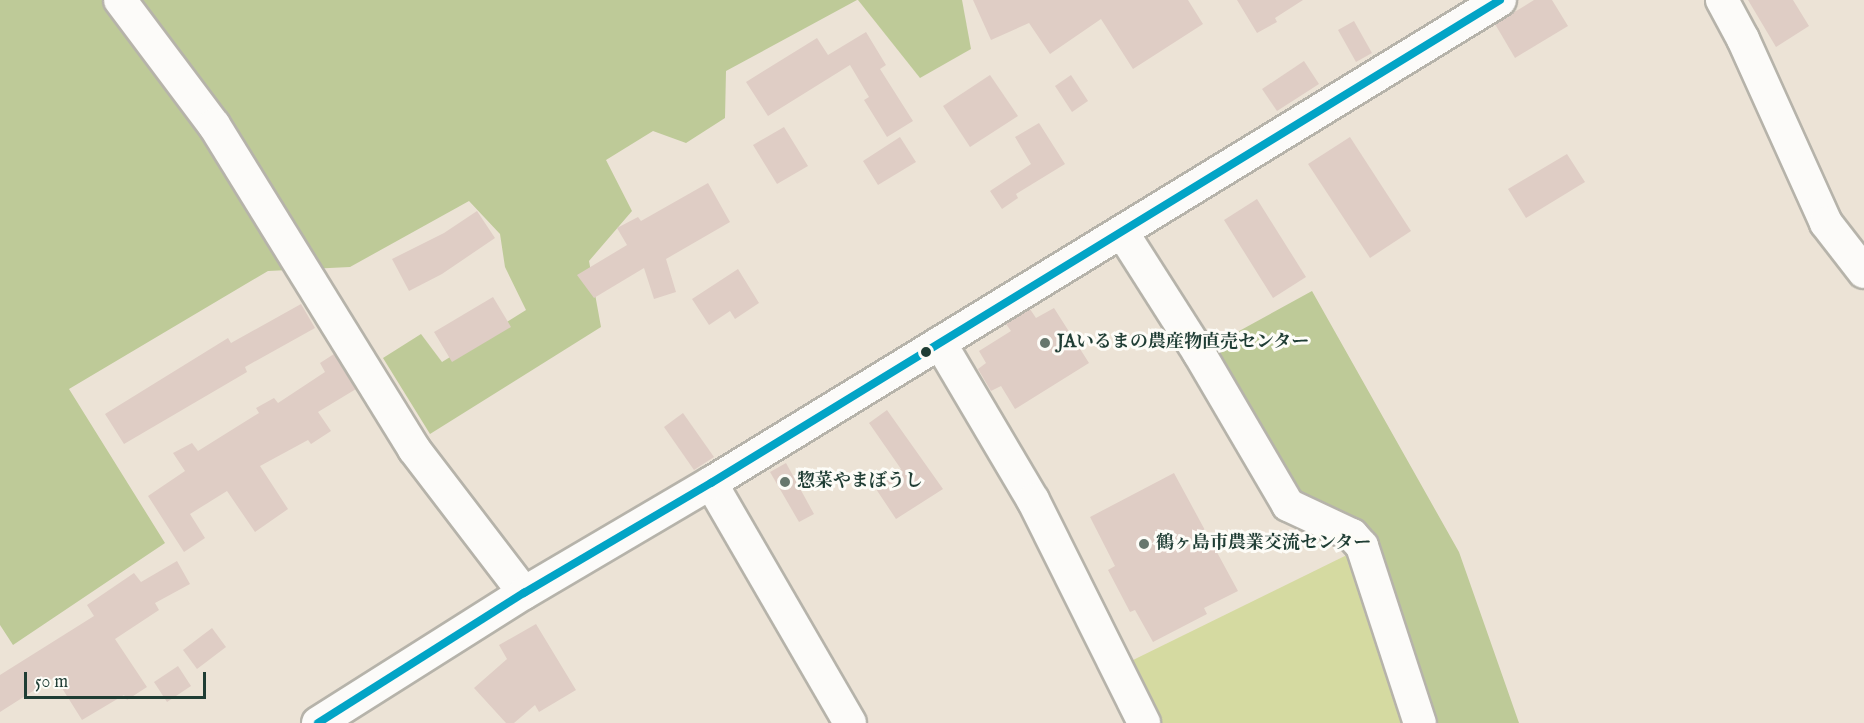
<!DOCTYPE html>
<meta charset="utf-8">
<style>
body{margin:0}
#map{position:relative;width:1864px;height:723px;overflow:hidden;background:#ece3d6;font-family:"IM FELL English","Noto Serif JP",serif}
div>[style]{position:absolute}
.green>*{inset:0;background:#d5daa1}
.forest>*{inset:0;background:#beca98}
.building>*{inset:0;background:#dfcdc5}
.roads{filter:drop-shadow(2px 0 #b6b3aa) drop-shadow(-2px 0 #b6b3aa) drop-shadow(0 2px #b6b3aa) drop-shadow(0 -2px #b6b3aa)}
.minor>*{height:32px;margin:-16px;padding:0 16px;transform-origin:16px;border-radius:16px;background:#fcfbf9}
.bus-1>*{height:8px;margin:-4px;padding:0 4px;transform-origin:4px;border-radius:4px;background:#02a4c6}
.dots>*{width:16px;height:16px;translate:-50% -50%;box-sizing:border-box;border:3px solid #fdfcf7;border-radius:50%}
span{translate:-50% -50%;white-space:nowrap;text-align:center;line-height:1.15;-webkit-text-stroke:6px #fdfcf7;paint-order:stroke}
.poi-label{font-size:18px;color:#1f3d34;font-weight:700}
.left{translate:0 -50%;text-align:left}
.scale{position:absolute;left:24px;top:672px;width:182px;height:27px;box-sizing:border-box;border:3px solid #1f3d34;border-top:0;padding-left:8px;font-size:18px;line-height:21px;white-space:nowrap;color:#1f3d34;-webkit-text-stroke:4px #fdfcf7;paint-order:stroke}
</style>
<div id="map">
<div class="green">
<div style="clip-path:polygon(1357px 550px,1410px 723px,1159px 723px,1129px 662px)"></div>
</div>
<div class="forest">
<div style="clip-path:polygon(0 0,857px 0,726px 71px,725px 118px,686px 143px,653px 131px,606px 160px,632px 211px,589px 261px,601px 327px,430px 434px,383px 358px,421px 334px,442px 362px,526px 310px,505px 267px,500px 234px,469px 201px,350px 267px,268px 271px,69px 389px,165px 543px,13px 645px,0 625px)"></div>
<div style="clip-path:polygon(858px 0,962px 0,971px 49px,920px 78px)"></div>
<div style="clip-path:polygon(1312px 291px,1459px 552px,1519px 723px,1420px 723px,1362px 546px,1312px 517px,1199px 353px)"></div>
</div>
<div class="building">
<div style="clip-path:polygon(973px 0,1188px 0,1203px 24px,1133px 69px,1101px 19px,1050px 54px,1029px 23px,991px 40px)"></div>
<div style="clip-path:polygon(1237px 0,1303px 0,1275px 18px,1277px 22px,1257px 33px)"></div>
<div style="clip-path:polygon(1534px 0,1552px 0,1568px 26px,1515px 58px,1495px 24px)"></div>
<div style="clip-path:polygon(1748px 0,1793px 0,1809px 26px,1776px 47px)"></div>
<div style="clip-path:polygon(1354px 21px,1372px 53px,1356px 62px,1338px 30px)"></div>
<div style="clip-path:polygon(866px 32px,886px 65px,880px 69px,913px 121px,887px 137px,864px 100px,869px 97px,850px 65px,768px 116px,746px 82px,817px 38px,828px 55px)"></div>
<div style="clip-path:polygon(1304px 61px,1319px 84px,1277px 111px,1262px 89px)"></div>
<div style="clip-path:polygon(990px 75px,1018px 116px,970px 147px,943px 106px)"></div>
<div style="clip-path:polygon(1071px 75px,1088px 101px,1072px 112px,1055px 86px)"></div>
<div style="clip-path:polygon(1039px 123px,1065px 164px,1016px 194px,1018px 198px,1002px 209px,990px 191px,1031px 164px,1015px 137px)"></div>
<div style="clip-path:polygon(784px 127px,808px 166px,777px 184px,753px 145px)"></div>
<div style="clip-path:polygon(900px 137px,916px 162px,878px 185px,863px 161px)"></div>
<div style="clip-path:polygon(1350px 137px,1411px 231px,1370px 258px,1308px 164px)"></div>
<div style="clip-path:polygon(1567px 154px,1585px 182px,1526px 218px,1508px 189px)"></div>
<div style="clip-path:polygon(708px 183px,730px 222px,666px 259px,676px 292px,654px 299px,644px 268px,594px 298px,577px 275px,627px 245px,617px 228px,638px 217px,641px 221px)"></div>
<div style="clip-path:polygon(1257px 199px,1306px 277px,1273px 298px,1224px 220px)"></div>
<div style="clip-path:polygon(477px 211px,495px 238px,442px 274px,409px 291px,392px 259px,444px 233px)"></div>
<div style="clip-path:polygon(738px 269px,759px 303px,735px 319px,730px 311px,709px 325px,692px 299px)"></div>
<div style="clip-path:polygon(493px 297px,511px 327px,452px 362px,434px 332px)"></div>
<div style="clip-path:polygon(301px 304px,315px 328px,245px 367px,247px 372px,124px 444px,105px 414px,228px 338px,231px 343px)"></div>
<div style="clip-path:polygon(1054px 308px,1089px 363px,1015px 409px,1001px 386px,991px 391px,978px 369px,986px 363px,979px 351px,1011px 331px,1006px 324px,1030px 309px,1036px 318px)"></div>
<div style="clip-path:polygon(334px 354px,356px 389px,318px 412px,331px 431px,311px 444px,308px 440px,260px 466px,288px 509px,255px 532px,227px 491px,190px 514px,205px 538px,184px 552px,148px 496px,185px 471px,173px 453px,192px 443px,198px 451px,259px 413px,256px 408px,274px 398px,278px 403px,325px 372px,320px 363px)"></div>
<div style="clip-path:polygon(887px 410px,943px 489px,896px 519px,874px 486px,901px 469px,869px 423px)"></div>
<div style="clip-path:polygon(683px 413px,714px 457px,694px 470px,664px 427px)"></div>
<div style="clip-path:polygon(786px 463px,814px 514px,799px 522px,770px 472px)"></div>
<div style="clip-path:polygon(1174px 473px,1238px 591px,1204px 608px,1207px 614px,1153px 642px,1135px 610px,1130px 612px,1108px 570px,1115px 566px,1090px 517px)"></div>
<div style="clip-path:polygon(177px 561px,190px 584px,155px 603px,159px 610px,115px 639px,147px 687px,127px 700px,124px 695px,82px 720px,55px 677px,0 712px,0 675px,94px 616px,87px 605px,134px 573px,141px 582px)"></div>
<div style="clip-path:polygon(536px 624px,576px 690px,539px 712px,535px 705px,514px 723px,506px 723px,474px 688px,507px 659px,499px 645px)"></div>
<div style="clip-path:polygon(212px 628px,226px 647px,197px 669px,183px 650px)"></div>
<div style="clip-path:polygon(178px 666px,191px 686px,167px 702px,154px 682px)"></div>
</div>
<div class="roads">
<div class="minor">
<div style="left:120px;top:0;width:156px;rotate:53.1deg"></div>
<div style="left:214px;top:125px;width:381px;rotate:58.3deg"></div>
<div style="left:414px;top:449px;width:181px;rotate:52.6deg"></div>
<div style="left:1722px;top:0;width:44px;rotate:61.7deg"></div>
<div style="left:1743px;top:39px;width:202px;rotate:65.7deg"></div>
<div style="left:1826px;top:223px;width:62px;rotate:52.2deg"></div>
<div style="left:1122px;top:232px;width:143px;rotate:57.5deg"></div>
<div style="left:1199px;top:353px;width:176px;rotate:59.6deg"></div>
<div style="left:1288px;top:505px;width:71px;rotate:25.1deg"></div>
<div style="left:1352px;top:535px;width:15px;rotate:48deg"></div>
<div style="left:1362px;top:546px;width:186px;rotate:71.9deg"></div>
<div style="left:940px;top:343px;width:182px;rotate:59.4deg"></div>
<div style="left:1033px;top:500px;width:249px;rotate:63.5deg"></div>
<div style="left:711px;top:483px;width:277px;rotate:59.9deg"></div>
<div style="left:318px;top:723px;width:244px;rotate:-32.3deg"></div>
<div style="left:524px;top:593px;width:217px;rotate:-30.5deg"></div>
<div style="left:711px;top:483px;width:925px;rotate:-31.47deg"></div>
</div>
</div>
<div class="bus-1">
<div style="left:318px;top:723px;width:244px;rotate:-32.3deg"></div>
<div style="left:524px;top:593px;width:217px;rotate:-30.5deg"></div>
<div style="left:711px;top:483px;width:925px;rotate:-31.47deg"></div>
</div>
<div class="dots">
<div style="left:1045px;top:343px;background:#67776d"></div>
<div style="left:926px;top:352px;background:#1f3d34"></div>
<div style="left:785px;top:482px;background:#67776d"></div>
<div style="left:1144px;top:544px;background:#67776d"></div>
</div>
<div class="poi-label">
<span class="left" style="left:1057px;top:343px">JAいるまの農産物直売センター</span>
<span class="left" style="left:797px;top:482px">惣菜やまぼうし</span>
<span class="left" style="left:1156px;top:544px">鶴ヶ島市農業交流センター</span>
</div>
<div class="scale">50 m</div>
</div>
